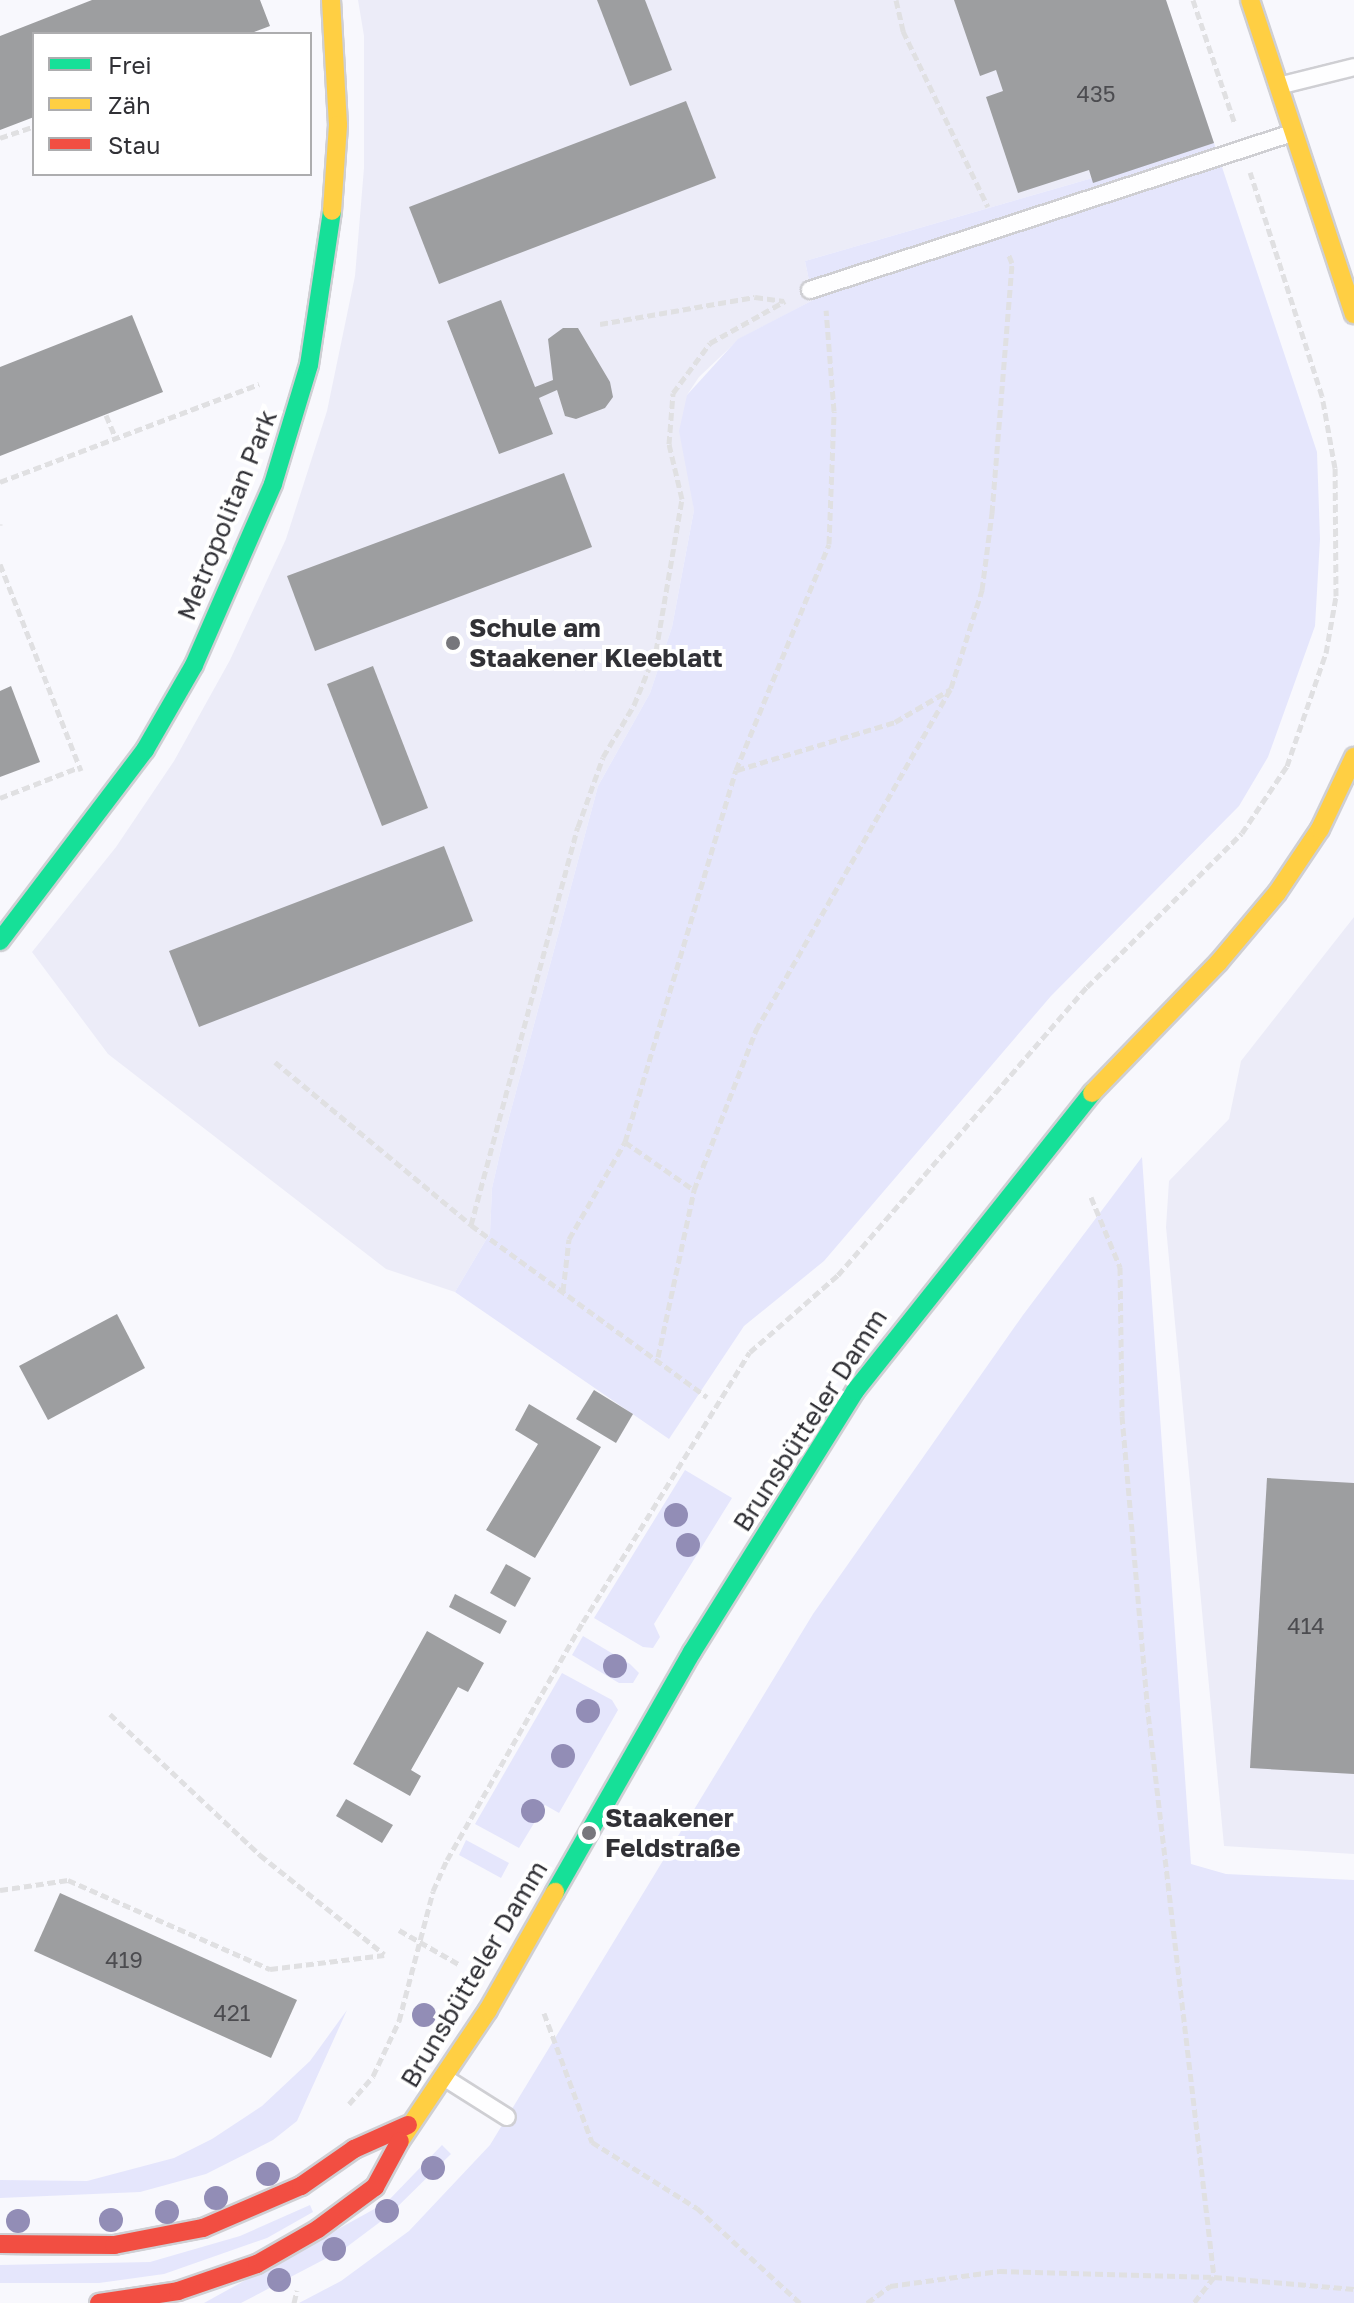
<!DOCTYPE html>
<meta charset="utf-8">
<style>
body{margin:0}
#map{position:relative;width:1354px;height:2303px;overflow:hidden;background:#f8f8fd;font-family:"Golos Text",sans-serif}
div>[style]{position:absolute}
.built>*{inset:0;background:#ececf8}
.green>*{inset:0;background:#e5e6fc}
.building>*{inset:0;background:#9d9ea0}
.path>*{height:5px;margin-top:-2.5px;transform-origin:0;background:repeating-linear-gradient(90deg,#e0e0e2 0 8px,transparent 0 12px)}
.roads{filter:drop-shadow(2px 0 #cfcfd3) drop-shadow(-2px 0 #cfcfd3) drop-shadow(0 2px #cfcfd3) drop-shadow(0 -2px #cfcfd3)}
.lane>*{height:16px;margin:-8px;padding:0 8px;transform-origin:8px;border-radius:8px;background:#fefeff}
.fast>*{height:18px;margin:-9px;padding:0 9px;transform-origin:9px;border-radius:9px;background:#16e098}
.slow>*{height:18px;margin:-9px;padding:0 9px;transform-origin:9px;border-radius:9px;background:#ffcf43}
.jam>*{height:18px;margin:-9px;padding:0 9px;transform-origin:9px;border-radius:9px;background:#f24e42}
.trees>*{width:24px;height:24px;margin:-12px;border-radius:50%;background:#928db6}
.dots>*{width:22px;height:22px;translate:-50% -50%;box-sizing:border-box;border:4px solid #fff;border-radius:50%}
span{translate:-50% -50%;white-space:nowrap;text-align:center;line-height:1.15;-webkit-text-stroke:8px #fff;paint-order:stroke}
.number-label{font-size:22px;color:#4c4c50}
.number-label span{-webkit-text-stroke-width:0}
.street-label{font-size:26px;color:#313136}
.poi-label{font-size:26px;color:#313136;font-weight:700}
.left{translate:0 -50%;text-align:left}
.legend{position:absolute;left:32px;top:32px;width:280px;height:144px;box-sizing:border-box;background:#fff;border:2px solid #adadaf;margin:0;padding:10px 14px;list-style:none;font-size:24px;color:#313136}
.legend li{display:flex;align-items:center;gap:16px;height:40px}
.legend b{width:40px;border:2px solid #adadaf}
</style>
<div id="map">
<div class="built">
<div style="clip-path:polygon(358px 0,1166px 0,1214px 143px,805px 261px,813px 300px,739px 339px,699px 377px,687px 395px,694px 510px,672px 627px,650px 693px,598px 786px,503px 1140px,492px 1188px,490px 1233px,455px 1292px,386px 1269px,108px 1054px,32px 952px,116px 847px,174px 761px,230px 660px,286px 539px,327px 411px,355px 276px,364px 168px,364px 36px)"></div>
<div style="clip-path:polygon(1354px 917px,1354px 1854px,1224px 1846px,1166px 1227px,1169px 1181px,1229px 1119px,1241px 1061px)"></div>
</div>
<div class="green">
<div style="clip-path:polygon(1214px 143px,1317px 452px,1320px 539px,1315px 626px,1268px 757px,1239px 806px,1051px 996px,824px 1261px,744px 1326px,669px 1439px,455px 1292px,490px 1233px,492px 1188px,503px 1140px,598px 786px,650px 693px,672px 627px,694px 510px,679px 431px,687px 395px,738px 339px,813px 300px,805px 261px)"></div>
<div style="clip-path:polygon(1142px 1157px,1191px 1864px,1226px 1874px,1354px 1880px,1354px 2303px,299px 2303px,341px 2281px,409px 2231px,490px 2145px,813px 1614px,1023px 1315px)"></div>
<div style="clip-path:polygon(685px 1470px,732px 1498px,654px 1624px,660px 1637px,653px 1648px,643px 1647px,594px 1618px)"></div>
<div style="clip-path:polygon(583px 1636px,630px 1664px,639px 1673px,633px 1683px,619px 1683px,572px 1655px)"></div>
<div style="clip-path:polygon(562px 1673px,612px 1700px,618px 1710px,559px 1813px,545px 1805px,519px 1848px,475px 1824px)"></div>
<div style="clip-path:polygon(466px 1840px,509px 1863px,501px 1878px,459px 1855px)"></div>
<div style="clip-path:polygon(347px 2010px,297px 2121px,273px 2140px,206px 2174px,140px 2192px,0 2198px,0 2180px,87px 2181px,174px 2158px,212px 2139px,262px 2106px,310px 2061px)"></div>
<div style="clip-path:polygon(442px 2145px,451px 2154px,388px 2216px,344px 2249px,241px 2303px,204px 2303px,387px 2202px)"></div>
<div style="clip-path:polygon(310px 2205px,313px 2212px,267px 2238px,164px 2274px,99px 2283px,0 2283px,0 2265px,150px 2262px,240px 2236px)"></div>
</div>
<div class="building">
<div style="clip-path:polygon(92px 0,260px 0,270px 26px,249px 34px,34px 34px,34px 117px,0 130px,0 36px)"></div>
<div style="clip-path:polygon(597px 0,645px 0,672px 70px,630px 86px)"></div>
<div style="clip-path:polygon(954px 0,1166px 0,1214px 143px,1093px 183px,1089px 170px,1018px 193px,986px 97px,1003px 91px,996px 70px,980px 76px)"></div>
<div style="clip-path:polygon(686px 101px,716px 178px,439px 284px,409px 207px)"></div>
<div style="clip-path:polygon(501px 300px,535px 387px,553px 380px,548px 339px,563px 328px,578px 328px,610px 382px,613px 397px,605px 408px,576px 419px,565px 416px,557px 390px,539px 398px,553px 434px,499px 454px,447px 321px)"></div>
<div style="clip-path:polygon(132px 315px,163px 392px,0 456px,0 367px)"></div>
<div style="clip-path:polygon(564px 473px,592px 547px,315px 651px,287px 576px)"></div>
<div style="clip-path:polygon(373px 666px,428px 808px,382px 826px,327px 684px)"></div>
<div style="clip-path:polygon(11px 686px,40px 762px,0 777px,0 691px)"></div>
<div style="clip-path:polygon(444px 846px,473px 921px,199px 1027px,169px 951px)"></div>
<div style="clip-path:polygon(117px 1314px,145px 1368px,48px 1420px,19px 1366px)"></div>
<div style="clip-path:polygon(594px 1390px,633px 1414px,616px 1443px,576px 1419px)"></div>
<div style="clip-path:polygon(529px 1404px,601px 1447px,535px 1558px,486px 1530px,538px 1444px,515px 1430px)"></div>
<div style="clip-path:polygon(1267px 1478px,1354px 1483px,1354px 1774px,1250px 1768px)"></div>
<div style="clip-path:polygon(506px 1564px,531px 1578px,515px 1607px,490px 1593px)"></div>
<div style="clip-path:polygon(455px 1594px,507px 1621px,500px 1634px,449px 1607px)"></div>
<div style="clip-path:polygon(427px 1631px,484px 1663px,468px 1692px,458px 1687px,411px 1770px,421px 1776px,410px 1796px,353px 1764px)"></div>
<div style="clip-path:polygon(346px 1799px,393px 1825px,382px 1843px,336px 1816px)"></div>
<div style="clip-path:polygon(60px 1893px,297px 2000px,271px 2058px,34px 1951px)"></div>
</div>
<div class="path">
<div style="left:896px;top:0;width:32px;rotate:77deg"></div>
<div style="left:903px;top:31px;width:195px;rotate:64.2deg"></div>
<div style="left:1193px;top:0;width:131px;rotate:71.3deg"></div>
<div style="left:0;top:138px;width:36px;rotate:-19deg"></div>
<div style="left:600px;top:324px;width:157px;rotate:-9.9deg"></div>
<div style="left:755px;top:297px;width:29px;rotate:8deg"></div>
<div style="left:106px;top:415px;width:26px;rotate:67deg"></div>
<div style="left:0;top:482px;width:277px;rotate:-20.7deg"></div>
<div style="left:0;top:524px;width:1px;rotate:90deg"></div>
<div style="left:0;top:564px;width:222px;rotate:68.6deg"></div>
<div style="left:737px;top:770px;width:165px;rotate:-16.9deg"></div>
<div style="left:895px;top:722px;width:65px;rotate:-30.5deg"></div>
<div style="left:0;top:798px;width:83px;rotate:-21.3deg"></div>
<div style="left:275px;top:1062px;width:255px;rotate:39.7deg"></div>
<div style="left:471px;top:1225px;width:292px;rotate:36.1deg"></div>
<div style="left:625px;top:1142px;width:84px;rotate:34.8deg"></div>
<div style="left:1091px;top:1197px;width:76px;rotate:67.5deg"></div>
<div style="left:1120px;top:1267px;width:149px;rotate:89.2deg"></div>
<div style="left:1122px;top:1416px;width:289px;rotate:85deg"></div>
<div style="left:1147px;top:1704px;width:577px;rotate:83.33deg"></div>
<div style="left:1214px;top:2277px;width:33px;rotate:128deg"></div>
<div style="left:471px;top:1225px;width:412px;rotate:-75deg"></div>
<div style="left:578px;top:827px;width:74px;rotate:-70.3deg"></div>
<div style="left:603px;top:757px;width:61px;rotate:-59.2deg"></div>
<div style="left:634px;top:705px;width:58px;rotate:-67.8deg"></div>
<div style="left:656px;top:651px;width:154px;rotate:-80.3deg"></div>
<div style="left:682px;top:499px;width:57px;rotate:-103.3deg"></div>
<div style="left:669px;top:444px;width:51px;rotate:-85.5deg"></div>
<div style="left:673px;top:393px;width:62px;rotate:-53.5deg"></div>
<div style="left:710px;top:343px;width:86px;rotate:-29.2deg"></div>
<div style="left:563px;top:1291px;width:52px;rotate:-83.4deg"></div>
<div style="left:569px;top:1239px;width:112px;rotate:-60deg"></div>
<div style="left:625px;top:1142px;width:388px;rotate:-73.4deg"></div>
<div style="left:736px;top:770px;width:244px;rotate:-67.6deg"></div>
<div style="left:829px;top:544px;width:133px;rotate:-87.8deg"></div>
<div style="left:834px;top:411px;width:101px;rotate:-94.5deg"></div>
<div style="left:658px;top:1357px;width:171px;rotate:-77.8deg"></div>
<div style="left:694px;top:1190px;width:172px;rotate:-68.8deg"></div>
<div style="left:756px;top:1030px;width:394px;rotate:-60.3deg"></div>
<div style="left:951px;top:688px;width:103px;rotate:-72.4deg"></div>
<div style="left:982px;top:590px;width:78px;rotate:-82.6deg"></div>
<div style="left:992px;top:513px;width:251px;rotate:-85.4deg"></div>
<div style="left:1012px;top:263px;width:11px;rotate:-112deg"></div>
<div style="left:110px;top:1714px;width:206px;rotate:43.2deg"></div>
<div style="left:260px;top:1855px;width:159px;rotate:38.6deg"></div>
<div style="left:0;top:1890px;width:69px;rotate:-8.4deg"></div>
<div style="left:68px;top:1880px;width:221px;rotate:23.8deg"></div>
<div style="left:270px;top:1969px;width:115px;rotate:-7deg"></div>
<div style="left:399px;top:1930px;width:70px;rotate:29.8deg"></div>
<div style="left:544px;top:2013px;width:138px;rotate:69.6deg"></div>
<div style="left:592px;top:2142px;width:124px;rotate:32.2deg"></div>
<div style="left:697px;top:2208px;width:140px;rotate:42.7deg"></div>
<div style="left:349px;top:2104px;width:37px;rotate:-49deg"></div>
<div style="left:373px;top:2076px;width:61px;rotate:-64.7deg"></div>
<div style="left:399px;top:2021px;width:134px;rotate:-75.3deg"></div>
<div style="left:433px;top:1891px;width:34px;rotate:-66deg"></div>
<div style="left:447px;top:1860px;width:274px;rotate:-60.3deg"></div>
<div style="left:583px;top:1622px;width:317px;rotate:-58.3deg"></div>
<div style="left:750px;top:1352px;width:117px;rotate:-41.2deg"></div>
<div style="left:838px;top:1275px;width:381px;rotate:-49.2deg"></div>
<div style="left:1087px;top:987px;width:218px;rotate:-44.8deg"></div>
<div style="left:1242px;top:833px;width:81px;rotate:-56.1deg"></div>
<div style="left:1287px;top:766px;width:120px;rotate:-71deg"></div>
<div style="left:1326px;top:653px;width:58px;rotate:-80deg"></div>
<div style="left:1336px;top:596px;width:128px;rotate:-90.4deg"></div>
<div style="left:1335px;top:468px;width:73px;rotate:-100.2deg"></div>
<div style="left:1322px;top:396px;width:235px;rotate:-107.8deg"></div>
<div style="left:294px;top:2303px;width:13px;rotate:-77deg"></div>
<div style="left:867px;top:2303px;width:29px;rotate:-36deg"></div>
<div style="left:890px;top:2286px;width:110px;rotate:-7.8deg"></div>
<div style="left:999px;top:2271px;width:215px;rotate:1.6deg"></div>
<div style="left:1214px;top:2277px;width:141px;rotate:4.9deg"></div>
</div>
<div class="roads">
<div class="lane">
<div style="left:1282px;top:85px;width:74px;rotate:-14deg"></div>
<div style="left:810px;top:290px;width:507px;rotate:-18.04deg"></div>
<div style="left:445px;top:2078px;width:73px;rotate:32.2deg"></div>
</div>
<div class="fast">
<div style="left:0;top:941px;width:240px;rotate:-52.8deg"></div>
<div style="left:145px;top:750px;width:98px;rotate:-60deg"></div>
<div style="left:194px;top:665px;width:197px;rotate:-66.4deg"></div>
<div style="left:273px;top:484px;width:124px;rotate:-73.2deg"></div>
<div style="left:309px;top:365px;width:156px;rotate:-81.5deg"></div>
<div style="left:555px;top:1892px;width:276px;rotate:-60.3deg"></div>
<div style="left:692px;top:1652px;width:308px;rotate:-58deg"></div>
<div style="left:855px;top:1391px;width:381px;rotate:-51.5deg"></div>
</div>
<div class="slow">
<div style="left:331px;top:0;width:125px;rotate:86.8deg"></div>
<div style="left:338px;top:125px;width:86px;rotate:94deg"></div>
<div style="left:1250px;top:0;width:331px;rotate:71.7deg"></div>
<div style="left:1092px;top:1093px;width:181px;rotate:-45.9deg"></div>
<div style="left:1218px;top:963px;width:92px;rotate:-49.9deg"></div>
<div style="left:1277px;top:893px;width:77px;rotate:-56.1deg"></div>
<div style="left:1320px;top:829px;width:80px;rotate:-64.7deg"></div>
<div style="left:400px;top:2141px;width:158px;rotate:-56.1deg"></div>
<div style="left:488px;top:2010px;width:136px;rotate:-60.4deg"></div>
</div>
<div class="jam">
<div style="left:0;top:2244px;width:114px;rotate:0.5deg"></div>
<div style="left:114px;top:2245px;width:91px;rotate:-10.8deg"></div>
<div style="left:203px;top:2228px;width:107px;rotate:-23.2deg"></div>
<div style="left:301px;top:2186px;width:65px;rotate:-34.9deg"></div>
<div style="left:354px;top:2149px;width:59px;rotate:-24deg"></div>
<div style="left:99px;top:2303px;width:80px;rotate:-8.6deg"></div>
<div style="left:178px;top:2291px;width:83px;rotate:-18.9deg"></div>
<div style="left:257px;top:2264px;width:70px;rotate:-29.8deg"></div>
<div style="left:318px;top:2229px;width:71px;rotate:-36.4deg"></div>
<div style="left:375px;top:2187px;width:52px;rotate:-61.5deg"></div>
</div>
</div>
<div class="trees">
<div style="left:676px;top:1515px"></div>
<div style="left:688px;top:1545px"></div>
<div style="left:615px;top:1666px"></div>
<div style="left:588px;top:1711px"></div>
<div style="left:563px;top:1756px"></div>
<div style="left:533px;top:1811px"></div>
<div style="left:424px;top:2015px"></div>
<div style="left:433px;top:2168px"></div>
<div style="left:268px;top:2174px"></div>
<div style="left:216px;top:2198px"></div>
<div style="left:387px;top:2211px"></div>
<div style="left:167px;top:2212px"></div>
<div style="left:111px;top:2220px"></div>
<div style="left:18px;top:2221px"></div>
<div style="left:334px;top:2249px"></div>
<div style="left:279px;top:2280px"></div>
</div>
<div class="dots">
<div style="left:453px;top:643px;background:#77777c"></div>
<div style="left:589px;top:1833px;background:#77777c"></div>
</div>
<div class="number-label">
<span style="left:1096px;top:94px">435</span>
<span style="left:1306px;top:1626px">414</span>
<span style="left:124px;top:1960px">419</span>
<span style="left:232px;top:2013px">421</span>
</div>
<div class="street-label">
<span style="left:227px;top:515px;rotate:-68deg">Metropolitan Park</span>
<span style="left:810px;top:1420px;rotate:-57deg">Brunsbütteler Damm</span>
<span style="left:474px;top:1974px;rotate:-59deg">Brunsbütteler Damm</span>
</div>
<div class="poi-label">
<span class="left" style="left:469px;top:643px">Schule am<br>Staakener Kleeblatt</span>
<span class="left" style="left:605px;top:1833px">Staakener<br>Feldstraße</span>
</div>
<ul class="legend">
<li><b style="height:10px;background:#16e098"></b>Frei</li>
<li><b style="height:10px;background:#ffcf43"></b>Zäh</li>
<li><b style="height:10px;background:#f24e42"></b>Stau</li>
</ul>
</div>
